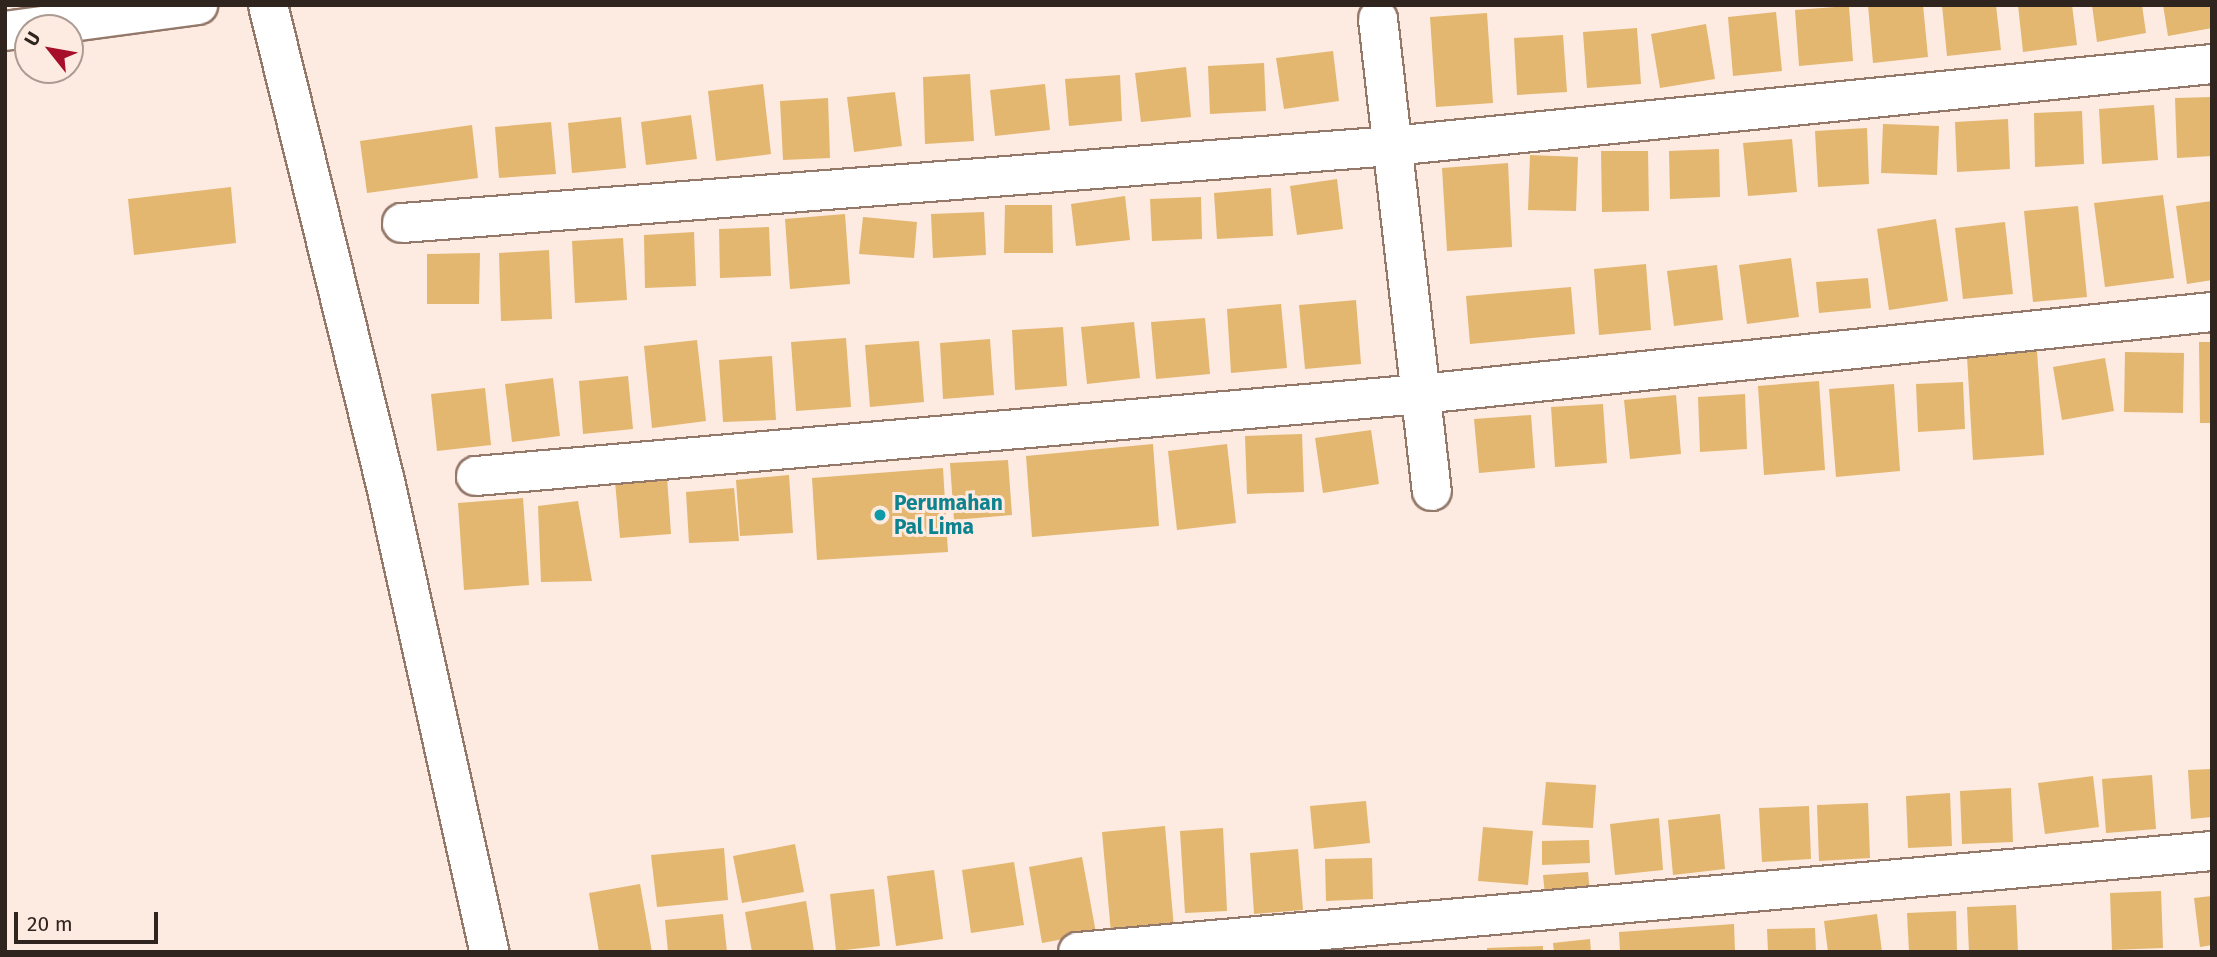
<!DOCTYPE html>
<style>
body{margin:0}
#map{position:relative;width:2217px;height:957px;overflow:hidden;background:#fdeae1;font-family:"Fira Sans",sans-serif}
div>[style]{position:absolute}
.building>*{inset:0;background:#e3b76f}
.roads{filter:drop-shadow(2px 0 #94796b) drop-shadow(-2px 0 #94796b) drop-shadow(0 2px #94796b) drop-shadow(0 -2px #94796b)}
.street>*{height:38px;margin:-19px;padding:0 19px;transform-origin:19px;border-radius:19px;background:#fff}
.dots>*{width:19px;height:19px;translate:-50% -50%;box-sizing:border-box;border:4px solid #fdeae1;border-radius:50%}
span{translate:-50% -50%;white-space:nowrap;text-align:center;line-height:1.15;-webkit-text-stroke:6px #fdeae1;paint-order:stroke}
.culture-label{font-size:21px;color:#0d838f;font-weight:700}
.left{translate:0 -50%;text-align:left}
.frame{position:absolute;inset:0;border:7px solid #30241f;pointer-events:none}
.north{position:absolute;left:14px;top:14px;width:70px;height:70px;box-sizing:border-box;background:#fdeae1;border:2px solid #ab9b93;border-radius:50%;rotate:301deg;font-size:19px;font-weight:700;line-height:28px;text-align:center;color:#30241f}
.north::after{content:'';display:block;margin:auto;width:24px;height:32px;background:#a70e2a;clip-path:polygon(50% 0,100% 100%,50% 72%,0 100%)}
.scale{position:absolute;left:14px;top:912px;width:144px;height:32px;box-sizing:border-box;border:4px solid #30241f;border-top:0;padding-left:9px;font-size:21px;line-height:24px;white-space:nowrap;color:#30241f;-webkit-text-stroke:5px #fdeae1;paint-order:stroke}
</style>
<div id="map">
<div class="building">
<div style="clip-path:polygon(1868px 5px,1923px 5px,1928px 57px,1873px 63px)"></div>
<div style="clip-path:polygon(1942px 5px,1996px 5px,2001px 50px,1947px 56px)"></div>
<div style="clip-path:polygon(2018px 5px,2072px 5px,2077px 45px,2023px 52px)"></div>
<div style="clip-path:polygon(2092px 5px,2142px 5px,2146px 33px,2097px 42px)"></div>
<div style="clip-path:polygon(2163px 5px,2212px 5px,2212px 28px,2168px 36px)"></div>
<div style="clip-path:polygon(1849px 6px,1853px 61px,1799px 66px,1795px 10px)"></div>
<div style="clip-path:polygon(1776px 12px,1782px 71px,1733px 76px,1728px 17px)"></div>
<div style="clip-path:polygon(1487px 13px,1493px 103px,1436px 107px,1430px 17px)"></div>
<div style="clip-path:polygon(1706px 24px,1715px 79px,1660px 88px,1651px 34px)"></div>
<div style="clip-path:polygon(1637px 28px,1641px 84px,1587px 88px,1583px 32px)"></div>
<div style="clip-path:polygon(1563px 35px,1567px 92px,1517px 95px,1514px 38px)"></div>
<div style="clip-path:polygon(1333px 51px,1339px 101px,1284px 109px,1276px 58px)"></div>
<div style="clip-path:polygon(1264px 63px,1266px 111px,1210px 114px,1208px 66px)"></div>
<div style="clip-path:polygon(1186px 67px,1191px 117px,1141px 122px,1135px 73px)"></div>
<div style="clip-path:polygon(970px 74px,974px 141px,925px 144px,923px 77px)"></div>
<div style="clip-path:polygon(1120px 75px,1122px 121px,1069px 126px,1065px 79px)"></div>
<div style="clip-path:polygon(763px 84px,771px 154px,716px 161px,708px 91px)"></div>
<div style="clip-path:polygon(1045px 84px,1050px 130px,995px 136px,990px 90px)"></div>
<div style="clip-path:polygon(895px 92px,902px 146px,854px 152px,847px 97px)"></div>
<div style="clip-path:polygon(2212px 97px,2212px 156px,2177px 158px,2175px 98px)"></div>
<div style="clip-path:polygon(828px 98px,830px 158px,783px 160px,780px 101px)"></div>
<div style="clip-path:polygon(2154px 105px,2158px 160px,2102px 164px,2099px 109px)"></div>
<div style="clip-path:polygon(2082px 111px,2084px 164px,2035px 167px,2034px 113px)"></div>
<div style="clip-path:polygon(691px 115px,697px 159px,646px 165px,641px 122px)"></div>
<div style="clip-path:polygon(621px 117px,626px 168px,572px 173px,568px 123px)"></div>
<div style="clip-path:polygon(2008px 119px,2010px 169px,1957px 172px,1955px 122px)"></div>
<div style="clip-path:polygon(551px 122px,556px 174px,499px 178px,495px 127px)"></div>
<div style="clip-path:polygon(1883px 124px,1939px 126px,1937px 175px,1881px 173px)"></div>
<div style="clip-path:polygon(472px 125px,478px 178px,367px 193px,360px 141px)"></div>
<div style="clip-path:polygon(1867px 128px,1869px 184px,1818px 187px,1815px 131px)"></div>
<div style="clip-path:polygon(1792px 139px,1797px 192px,1748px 196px,1743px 143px)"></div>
<div style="clip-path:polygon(1719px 149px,1720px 197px,1670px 199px,1669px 151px)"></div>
<div style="clip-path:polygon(1601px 151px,1648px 151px,1649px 211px,1602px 212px)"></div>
<div style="clip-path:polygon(1530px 155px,1578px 157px,1576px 211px,1528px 210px)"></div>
<div style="clip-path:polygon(1508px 163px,1512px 247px,1447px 251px,1442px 168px)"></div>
<div style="clip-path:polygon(1337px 179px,1343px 229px,1297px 235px,1290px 186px)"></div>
<div style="clip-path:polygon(231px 187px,236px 243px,134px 255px,128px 199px)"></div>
<div style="clip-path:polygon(1271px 188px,1273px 236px,1217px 239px,1214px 193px)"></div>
<div style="clip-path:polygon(2163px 195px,2174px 278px,2105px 287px,2094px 203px)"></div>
<div style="clip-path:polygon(1125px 196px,1130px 240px,1076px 246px,1071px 204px)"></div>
<div style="clip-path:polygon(1201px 197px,1202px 239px,1152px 241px,1150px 199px)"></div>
<div style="clip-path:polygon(2212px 201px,2212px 280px,2187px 284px,2176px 206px)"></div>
<div style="clip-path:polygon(1005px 205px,1052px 205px,1053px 253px,1004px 253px)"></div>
<div style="clip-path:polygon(2078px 206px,2087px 297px,2033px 302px,2024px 211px)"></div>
<div style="clip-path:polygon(984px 212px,986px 255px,933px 258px,931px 214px)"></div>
<div style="clip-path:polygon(845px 214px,850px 284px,790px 289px,785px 219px)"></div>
<div style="clip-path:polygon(863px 217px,917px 222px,914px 258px,859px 254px)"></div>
<div style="clip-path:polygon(1936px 219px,1948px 301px,1889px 310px,1877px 229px)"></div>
<div style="clip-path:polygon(2005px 222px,2013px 294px,1963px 299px,1955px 228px)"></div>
<div style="clip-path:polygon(769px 227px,771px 276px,720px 278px,719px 229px)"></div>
<div style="clip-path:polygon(694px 232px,696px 286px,645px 288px,644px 235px)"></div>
<div style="clip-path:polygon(623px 238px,627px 300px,575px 303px,572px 241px)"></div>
<div style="clip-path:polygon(549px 250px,552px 319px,501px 321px,499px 253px)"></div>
<div style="clip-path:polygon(480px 253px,479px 304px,427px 304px,427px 254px)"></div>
<div style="clip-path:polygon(1791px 258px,1799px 317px,1747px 324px,1739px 265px)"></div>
<div style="clip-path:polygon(1646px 264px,1651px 330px,1599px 335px,1594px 269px)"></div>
<div style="clip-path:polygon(1717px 265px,1723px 320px,1674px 326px,1667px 271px)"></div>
<div style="clip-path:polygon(1868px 278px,1871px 308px,1819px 313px,1816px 282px)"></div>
<div style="clip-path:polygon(1571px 287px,1575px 334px,1470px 344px,1466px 296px)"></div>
<div style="clip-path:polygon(1356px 300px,1361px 364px,1305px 369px,1299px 305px)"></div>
<div style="clip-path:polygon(1281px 304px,1287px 368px,1231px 373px,1227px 309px)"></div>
<div style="clip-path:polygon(1205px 318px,1210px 374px,1156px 379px,1151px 322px)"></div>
<div style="clip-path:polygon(1134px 322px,1140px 378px,1087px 384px,1081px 327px)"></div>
<div style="clip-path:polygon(1063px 327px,1067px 386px,1015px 390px,1012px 330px)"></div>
<div style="clip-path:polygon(846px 338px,851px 407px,796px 411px,791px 342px)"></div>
<div style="clip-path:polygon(990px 339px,994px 395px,943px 399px,940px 343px)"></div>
<div style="clip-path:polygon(697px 340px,706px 421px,652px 428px,644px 346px)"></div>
<div style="clip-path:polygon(919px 341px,924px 402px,870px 407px,865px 345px)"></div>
<div style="clip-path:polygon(2199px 342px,2212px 342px,2212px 423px,2200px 423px)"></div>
<div style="clip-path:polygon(2037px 351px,2044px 455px,1973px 460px,1967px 356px)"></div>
<div style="clip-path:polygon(2125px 352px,2184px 353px,2183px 413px,2124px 412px)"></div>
<div style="clip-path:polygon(772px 356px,776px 420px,723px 422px,719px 360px)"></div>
<div style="clip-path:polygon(2105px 358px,2114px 411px,2062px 420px,2053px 367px)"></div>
<div style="clip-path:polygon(628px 376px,633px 429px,583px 434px,579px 381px)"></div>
<div style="clip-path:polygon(553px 378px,560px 436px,512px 442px,505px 384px)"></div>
<div style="clip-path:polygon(1819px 381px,1825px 470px,1764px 475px,1758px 386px)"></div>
<div style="clip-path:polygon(1963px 382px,1965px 429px,1918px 432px,1916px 384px)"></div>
<div style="clip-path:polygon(1894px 384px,1900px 471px,1836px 477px,1829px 389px)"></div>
<div style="clip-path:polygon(485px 388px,491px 445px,437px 451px,431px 394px)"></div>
<div style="clip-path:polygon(1745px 394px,1747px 449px,1700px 452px,1698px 397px)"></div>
<div style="clip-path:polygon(1676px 395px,1681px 454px,1630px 459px,1624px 400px)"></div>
<div style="clip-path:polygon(1603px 404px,1607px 463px,1555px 467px,1551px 407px)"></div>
<div style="clip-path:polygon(1531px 415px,1535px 468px,1479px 473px,1474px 419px)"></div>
<div style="clip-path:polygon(1371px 430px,1379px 484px,1323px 493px,1315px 438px)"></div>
<div style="clip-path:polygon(1302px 434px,1304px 492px,1247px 494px,1245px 436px)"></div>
<div style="clip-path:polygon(1153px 444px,1159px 526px,1032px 537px,1026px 456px)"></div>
<div style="clip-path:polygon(1227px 444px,1236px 523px,1177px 530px,1168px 451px)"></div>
<div style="clip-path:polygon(1008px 460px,1012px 515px,954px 520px,950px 463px)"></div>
<div style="clip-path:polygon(943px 468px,948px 552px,817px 560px,812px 478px)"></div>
<div style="clip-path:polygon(789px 475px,793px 533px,740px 536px,736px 480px)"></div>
<div style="clip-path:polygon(667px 477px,671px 534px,620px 538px,615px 481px)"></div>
<div style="clip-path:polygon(734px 488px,739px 541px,689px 543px,686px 492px)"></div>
<div style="clip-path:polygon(523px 498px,529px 585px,464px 590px,458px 503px)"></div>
<div style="clip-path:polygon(578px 501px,592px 581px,541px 582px,538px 506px)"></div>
<div style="clip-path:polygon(2212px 769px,2212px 817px,2191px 819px,2188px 770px)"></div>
<div style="clip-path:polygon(2152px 775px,2156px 829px,2106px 833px,2102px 779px)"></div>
<div style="clip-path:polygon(2093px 776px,2099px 827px,2045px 834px,2038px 783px)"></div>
<div style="clip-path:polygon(1546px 782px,1596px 785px,1593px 828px,1542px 825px)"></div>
<div style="clip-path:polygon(2011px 788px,2013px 842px,1962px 844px,1960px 791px)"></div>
<div style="clip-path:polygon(1950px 793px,1952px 846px,1908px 848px,1906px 796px)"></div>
<div style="clip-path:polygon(1366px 801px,1370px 843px,1314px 849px,1310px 806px)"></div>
<div style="clip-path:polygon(1868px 803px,1870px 858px,1819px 861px,1817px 805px)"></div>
<div style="clip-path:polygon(1809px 806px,1811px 859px,1762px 862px,1759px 808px)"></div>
<div style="clip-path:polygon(1720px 814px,1725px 869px,1673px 875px,1668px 820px)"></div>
<div style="clip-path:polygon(1659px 818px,1663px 870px,1615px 875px,1610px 824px)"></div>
<div style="clip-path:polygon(1165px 826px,1174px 928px,1111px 933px,1102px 832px)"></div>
<div style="clip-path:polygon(1483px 827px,1533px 831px,1528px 885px,1478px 881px)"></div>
<div style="clip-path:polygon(1223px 828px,1227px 911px,1185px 913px,1180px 831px)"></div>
<div style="clip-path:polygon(1589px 840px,1590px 863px,1542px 865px,1542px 841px)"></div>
<div style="clip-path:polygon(795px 844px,804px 892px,742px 903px,733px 856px)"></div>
<div style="clip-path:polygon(724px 848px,728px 900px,657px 907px,651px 855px)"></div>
<div style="clip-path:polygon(1298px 849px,1303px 910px,1254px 914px,1250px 853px)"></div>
<div style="clip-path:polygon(1082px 857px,1096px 933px,1042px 943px,1029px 867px)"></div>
<div style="clip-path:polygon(1372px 858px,1373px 899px,1326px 901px,1325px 859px)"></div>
<div style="clip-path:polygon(1014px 862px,1024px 925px,971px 933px,962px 870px)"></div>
<div style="clip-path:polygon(934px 870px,943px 939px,896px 946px,887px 876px)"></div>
<div style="clip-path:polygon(1588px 872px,1590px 893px,1545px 895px,1543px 875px)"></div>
<div style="clip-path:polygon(640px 884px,652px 952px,599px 952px,589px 893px)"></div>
<div style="clip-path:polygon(874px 889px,880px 946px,836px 951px,830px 894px)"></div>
<div style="clip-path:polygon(2161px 891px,2163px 948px,2112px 950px,2110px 893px)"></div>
<div style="clip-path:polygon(2212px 896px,2212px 945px,2200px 947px,2194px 898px)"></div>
<div style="clip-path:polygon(806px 901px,814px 951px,752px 952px,745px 912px)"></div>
<div style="clip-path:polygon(2016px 905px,2018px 952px,1969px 952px,1967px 907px)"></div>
<div style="clip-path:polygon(1956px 911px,1957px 952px,1909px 952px,1907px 913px)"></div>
<div style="clip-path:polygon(723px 914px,727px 952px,668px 952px,665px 920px)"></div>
<div style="clip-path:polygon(1877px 914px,1882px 952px,1828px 952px,1824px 921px)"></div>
<div style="clip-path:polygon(1734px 924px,1735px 952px,1620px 952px,1619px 932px)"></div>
<div style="clip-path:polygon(1815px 928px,1816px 952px,1768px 952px,1767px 929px)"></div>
<div style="clip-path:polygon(1590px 939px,1591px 952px,1554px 952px,1553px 943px)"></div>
<div style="clip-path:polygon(1543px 946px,1543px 952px,1487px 952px,1487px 948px)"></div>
</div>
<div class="roads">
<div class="street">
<div style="left:268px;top:5px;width:490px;rotate:76.2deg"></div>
<div style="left:385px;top:481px;width:482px;rotate:77.5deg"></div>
<div style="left:1378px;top:19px;width:475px;rotate:83.5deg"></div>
<div style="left:5px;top:31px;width:195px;rotate:-7.7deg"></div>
<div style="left:402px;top:223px;width:993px;rotate:-4.45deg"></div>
<div style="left:1392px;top:146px;width:824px;rotate:-5.71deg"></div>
<div style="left:476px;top:476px;width:949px;rotate:-4.96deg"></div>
<div style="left:1421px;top:394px;width:795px;rotate:-5.92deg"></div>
<div style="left:1078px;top:952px;width:1138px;rotate:-5.09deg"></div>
</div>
</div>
<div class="dots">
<div style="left:880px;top:515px;background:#0f9aa8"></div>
</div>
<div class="culture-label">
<span class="left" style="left:894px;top:515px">Perumahan<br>Pal Lima</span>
</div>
<div class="frame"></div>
<div class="north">U</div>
<div class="scale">20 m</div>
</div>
